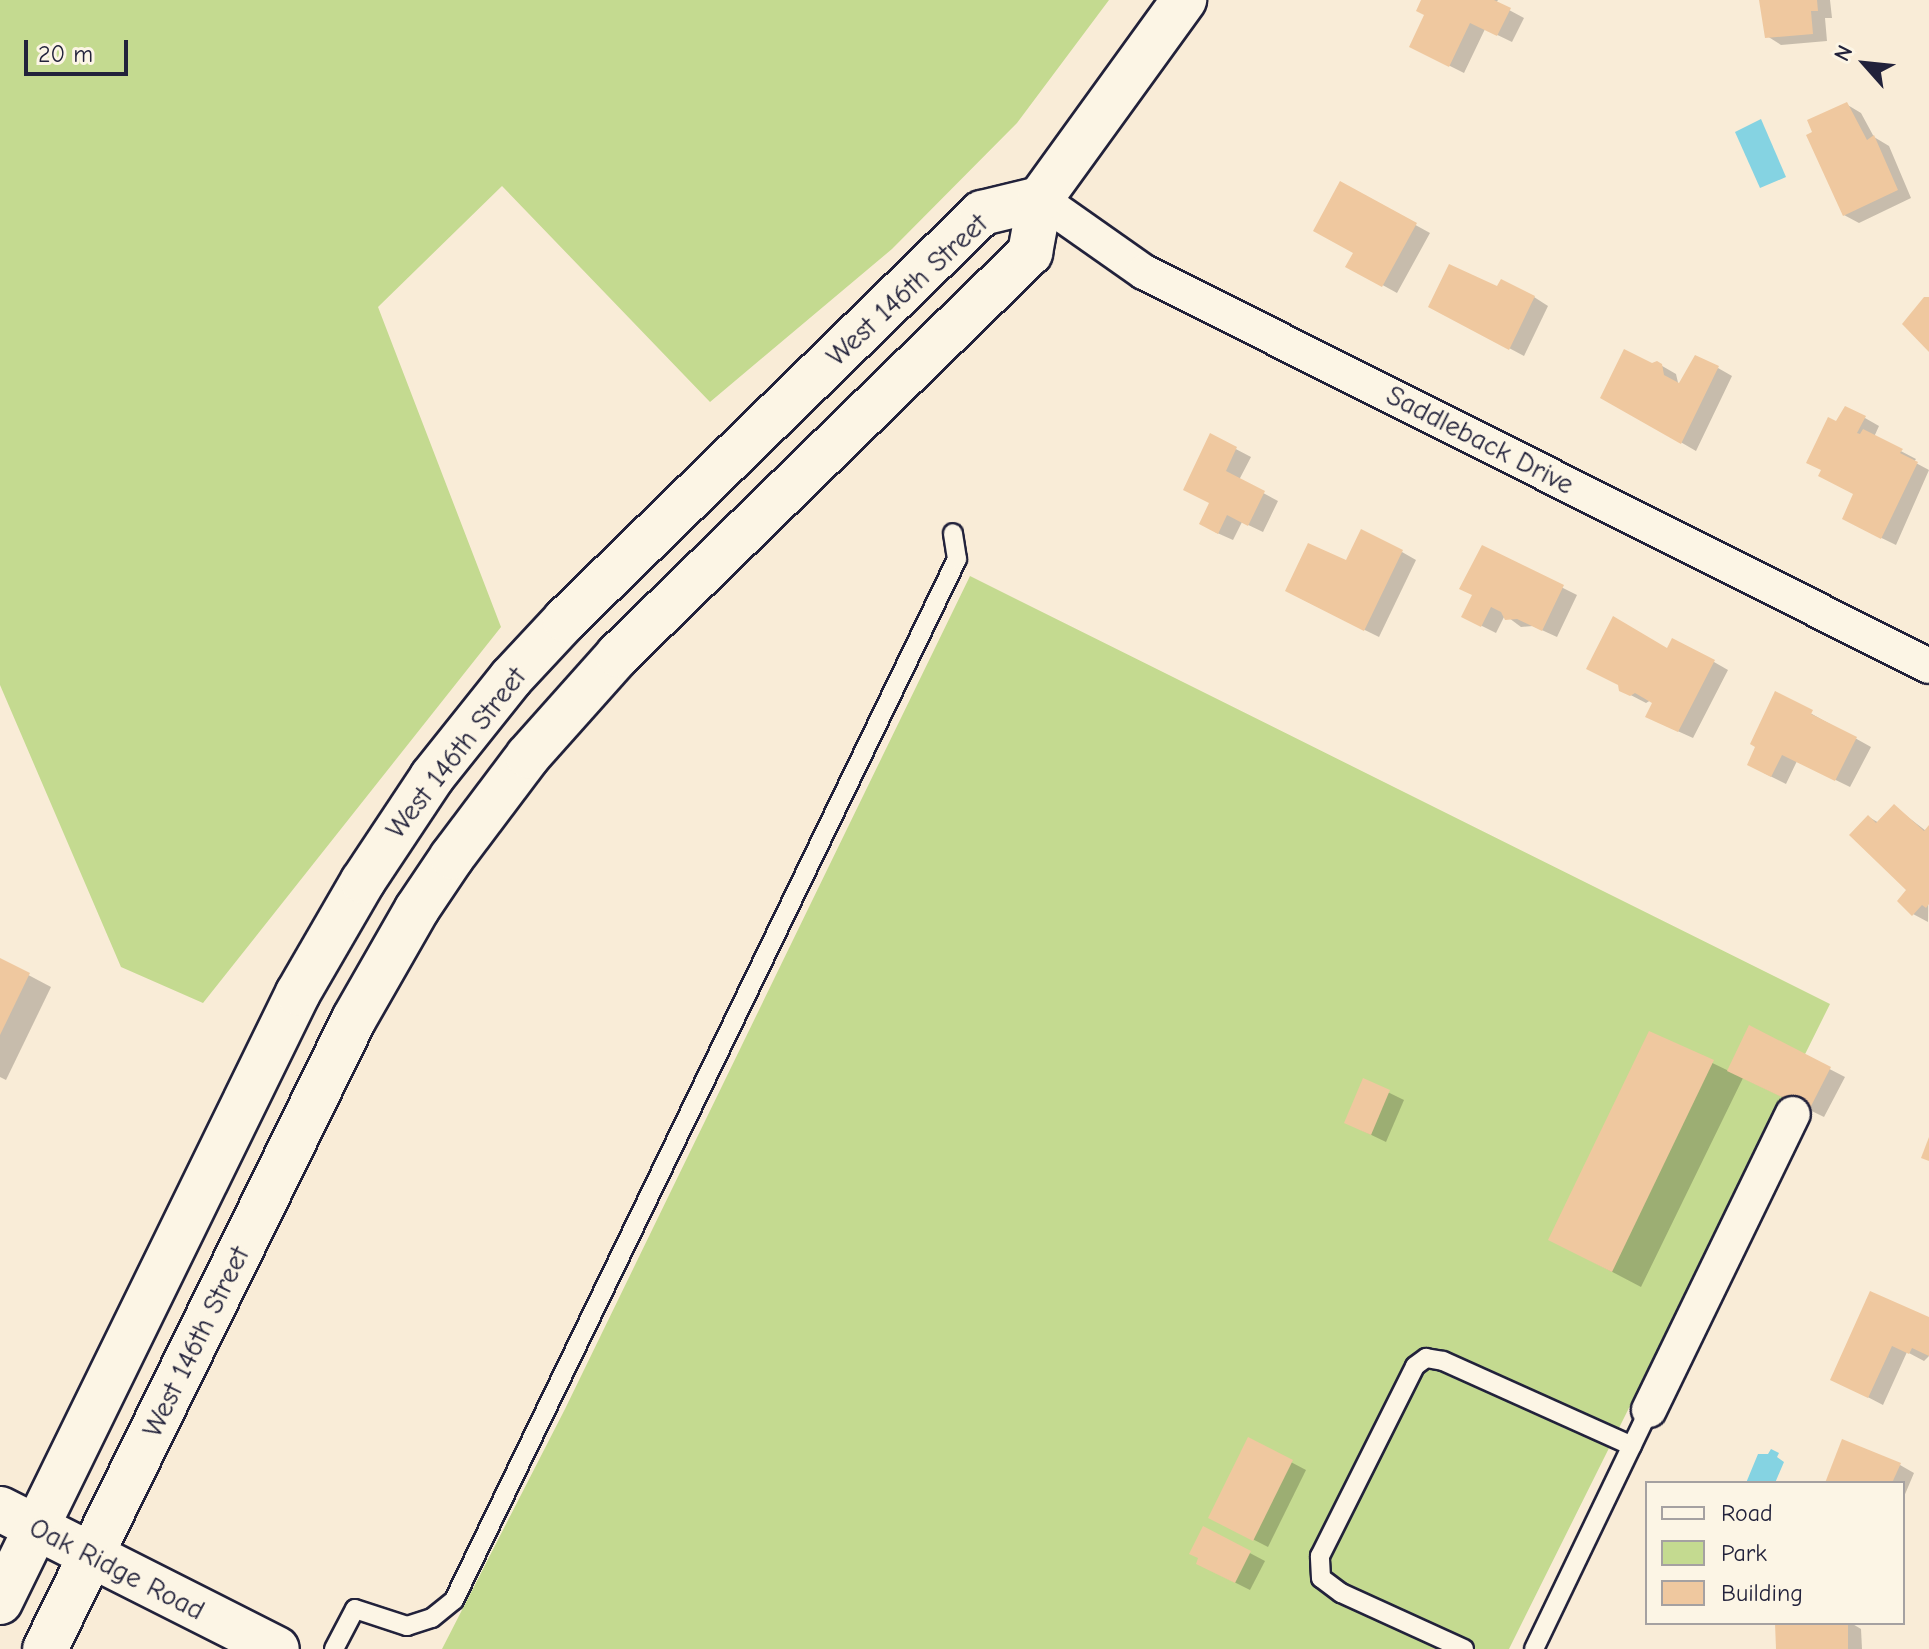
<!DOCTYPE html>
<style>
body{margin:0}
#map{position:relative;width:1929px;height:1649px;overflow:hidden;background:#f9ecd7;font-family:"Comic Neue",sans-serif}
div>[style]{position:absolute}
.green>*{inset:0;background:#c4da90}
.water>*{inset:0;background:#85d3e2}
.shadow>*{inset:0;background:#0003}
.building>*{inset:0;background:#efc89f}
.roads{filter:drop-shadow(2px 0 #22223b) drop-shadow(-2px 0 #22223b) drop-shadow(0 2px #22223b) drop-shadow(0 -2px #22223b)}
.lane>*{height:18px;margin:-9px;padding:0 9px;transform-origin:9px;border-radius:9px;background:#fcf5e5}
.street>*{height:34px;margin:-17px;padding:0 17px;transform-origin:17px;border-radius:17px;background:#fcf5e5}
.secondary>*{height:44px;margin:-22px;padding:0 22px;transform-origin:22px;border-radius:22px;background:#fcf5e5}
.primary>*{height:44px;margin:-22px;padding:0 22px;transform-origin:22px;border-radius:22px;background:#fcf5e5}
span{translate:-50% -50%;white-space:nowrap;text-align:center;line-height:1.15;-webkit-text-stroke:6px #fcf5e5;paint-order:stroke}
.street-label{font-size:28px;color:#22223b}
.legend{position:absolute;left:1645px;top:1481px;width:260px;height:144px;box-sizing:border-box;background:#fcf5e5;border:2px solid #a5a1a1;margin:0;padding:10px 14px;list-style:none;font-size:24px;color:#22223b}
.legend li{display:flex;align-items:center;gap:16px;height:40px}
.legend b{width:40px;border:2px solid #a5a1a1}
.north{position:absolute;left:1825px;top:24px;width:80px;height:80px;-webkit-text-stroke:6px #fcf5e5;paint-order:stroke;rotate:297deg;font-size:22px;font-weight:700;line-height:32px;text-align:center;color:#22223b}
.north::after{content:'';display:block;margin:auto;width:28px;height:36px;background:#22223b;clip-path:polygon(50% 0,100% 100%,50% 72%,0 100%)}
.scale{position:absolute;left:24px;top:40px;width:104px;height:36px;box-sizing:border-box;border:4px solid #22223b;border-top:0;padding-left:10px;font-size:24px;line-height:28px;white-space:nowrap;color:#22223b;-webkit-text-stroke:6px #fcf5e5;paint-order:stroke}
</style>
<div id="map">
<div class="green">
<div style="clip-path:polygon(0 0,1109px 0,1017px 123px,892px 249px,710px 402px,502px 186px,378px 307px,501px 627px,203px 1003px,121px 967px,0 685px)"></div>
<div style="clip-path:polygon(970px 576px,1830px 1004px,1509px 1649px,442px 1649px,565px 1409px)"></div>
</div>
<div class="water">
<div style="clip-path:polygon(1761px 119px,1786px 177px,1760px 188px,1735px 132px)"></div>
<div style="clip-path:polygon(1771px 1449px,1779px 1453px,1777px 1457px,1784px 1462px,1775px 1483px,1746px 1483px,1758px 1454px,1768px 1454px)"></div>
</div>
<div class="shadow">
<div style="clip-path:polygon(1424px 0,1498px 0,1496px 3px,1524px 18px,1512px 42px,1485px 29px,1464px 73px,1426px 54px)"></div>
<div style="clip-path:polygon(1761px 0,1830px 0,1832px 18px,1825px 18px,1827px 41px,1781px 45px,1767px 36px)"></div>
<div style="clip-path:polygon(1846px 104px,1861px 113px,1874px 137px,1889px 146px,1911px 198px,1859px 223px,1844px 215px)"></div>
<div style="clip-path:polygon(1341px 184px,1430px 233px,1397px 293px,1348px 266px,1355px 253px)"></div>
<div style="clip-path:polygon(1498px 289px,1534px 297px,1548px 306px,1524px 356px,1445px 314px)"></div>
<div style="clip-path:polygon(1657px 363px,1676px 374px,1679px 387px,1718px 368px,1732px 376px,1696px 451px,1603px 397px)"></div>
<div style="clip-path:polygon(1865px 418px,1879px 426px,1874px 437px,1916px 459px,1914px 462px,1929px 470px,1896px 545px,1859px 527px,1855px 494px,1837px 423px)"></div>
<div style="clip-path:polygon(1211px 436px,1251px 457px,1239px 480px,1278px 501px,1263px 532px,1242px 522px,1233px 540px,1215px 532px,1211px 503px)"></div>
<div style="clip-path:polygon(1483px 548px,1577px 595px,1557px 637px,1533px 626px,1521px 627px,1505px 615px,1496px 633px,1478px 624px)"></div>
<div style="clip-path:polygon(1402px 552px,1416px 560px,1379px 637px,1302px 599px)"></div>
<div style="clip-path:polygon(1668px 651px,1714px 662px,1728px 670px,1693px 738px,1662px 724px,1655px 702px,1651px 700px,1646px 703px,1621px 690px)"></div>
<div style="clip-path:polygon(1776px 694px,1871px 747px,1850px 787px,1797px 761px,1786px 784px,1764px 773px)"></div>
<div style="clip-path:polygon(1895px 807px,1926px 831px,1929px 828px,1928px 922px,1913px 914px,1909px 890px,1869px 817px,1879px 823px)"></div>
<div style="clip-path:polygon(0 960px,51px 987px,6px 1080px,0 1077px)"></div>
<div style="clip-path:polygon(1750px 1028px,1845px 1077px,1824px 1117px,1743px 1078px,1641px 1287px,1580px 1255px,1650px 1033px,1729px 1071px)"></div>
<div style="clip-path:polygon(1365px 1081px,1404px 1100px,1386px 1142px,1361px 1130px)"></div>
<div style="clip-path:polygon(1929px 1319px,1929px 1356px,1924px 1361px,1907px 1352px,1883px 1405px,1833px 1379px)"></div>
<div style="clip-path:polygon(1249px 1440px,1306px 1470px,1268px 1547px,1225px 1525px)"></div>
<div style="clip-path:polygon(1900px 1465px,1914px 1473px,1903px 1499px,1903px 1483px,1827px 1483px)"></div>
<div style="clip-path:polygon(1204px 1529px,1265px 1561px,1250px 1590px,1212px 1571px)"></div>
<div style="clip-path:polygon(1792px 1623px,1851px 1623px,1861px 1629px,1862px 1649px,1778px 1649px)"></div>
</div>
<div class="building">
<div style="clip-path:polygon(1421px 0,1494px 0,1511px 8px,1497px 36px,1470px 23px,1449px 67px,1409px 47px,1424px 15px,1416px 11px)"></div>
<div style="clip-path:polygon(1759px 0,1817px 0,1818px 11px,1811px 11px,1813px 34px,1765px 38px)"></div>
<div style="clip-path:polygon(1847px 102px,1867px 140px,1874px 135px,1898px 190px,1843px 216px,1806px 135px,1812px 132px,1807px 120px)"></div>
<div style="clip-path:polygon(1340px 181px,1417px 223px,1382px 287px,1345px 267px,1353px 253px,1313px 231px)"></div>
<div style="clip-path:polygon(1449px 264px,1497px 286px,1501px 279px,1535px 296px,1509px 350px,1428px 307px)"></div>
<div style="clip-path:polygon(1924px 297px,1929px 297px,1929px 352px,1902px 324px)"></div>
<div style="clip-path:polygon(1624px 349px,1652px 363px,1657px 361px,1662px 364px,1664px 375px,1679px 383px,1695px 355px,1719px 366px,1681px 444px,1600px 398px)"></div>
<div style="clip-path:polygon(1845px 406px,1866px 416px,1857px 433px,1860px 434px,1863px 429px,1903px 449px,1900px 453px,1918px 462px,1881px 539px,1842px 519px,1853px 494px,1818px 476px,1821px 470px,1806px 463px,1828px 417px,1836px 421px)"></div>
<div style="clip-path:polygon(1210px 433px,1237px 447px,1226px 471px,1265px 491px,1248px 526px,1227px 515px,1218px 534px,1199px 524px,1209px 503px,1183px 490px)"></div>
<div style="clip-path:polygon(1361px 529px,1403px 550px,1364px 631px,1285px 591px,1308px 543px,1346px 560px)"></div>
<div style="clip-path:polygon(1482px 545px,1564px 585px,1542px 631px,1517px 619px,1505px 620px,1501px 612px,1491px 607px,1481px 627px,1461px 617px,1472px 595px,1459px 589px)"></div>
<div style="clip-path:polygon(1613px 616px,1667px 648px,1672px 638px,1715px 660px,1678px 732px,1645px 717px,1652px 703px,1635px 693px,1630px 696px,1619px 691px,1618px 685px,1586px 669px)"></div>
<div style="clip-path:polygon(1775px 691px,1813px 710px,1811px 714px,1857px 737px,1835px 781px,1782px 755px,1771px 777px,1747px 765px,1755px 747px,1750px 744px)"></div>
<div style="clip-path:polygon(1894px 804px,1924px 831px,1929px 825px,1929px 904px,1926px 908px,1922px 905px,1912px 916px,1897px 901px,1906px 890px,1849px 835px,1868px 815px,1876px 823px)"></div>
<div style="clip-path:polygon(0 958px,30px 973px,0 1035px)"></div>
<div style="clip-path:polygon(1749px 1025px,1831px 1067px,1809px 1110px,1727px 1071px)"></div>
<div style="clip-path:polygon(1649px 1031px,1714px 1060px,1612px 1272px,1548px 1240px)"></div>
<div style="clip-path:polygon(1363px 1078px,1390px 1090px,1371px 1135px,1344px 1123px)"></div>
<div style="clip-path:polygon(1929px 1137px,1929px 1161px,1921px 1158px)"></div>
<div style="clip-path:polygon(1870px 1291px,1929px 1317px,1929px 1356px,1912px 1348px,1909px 1354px,1892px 1346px,1868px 1398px,1830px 1380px)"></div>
<div style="clip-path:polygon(1248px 1437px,1293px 1460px,1253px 1541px,1208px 1518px)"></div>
<div style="clip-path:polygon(1842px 1439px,1901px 1463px,1892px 1483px,1825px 1483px)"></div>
<div style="clip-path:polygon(1203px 1526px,1251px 1551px,1235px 1583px,1196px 1564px,1198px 1558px,1189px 1554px)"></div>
<div style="clip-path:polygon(1775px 1623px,1848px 1623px,1848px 1649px,1776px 1649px)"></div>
</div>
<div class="roads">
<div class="lane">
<div style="left:334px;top:1649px;width:45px;rotate:-62.3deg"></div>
<div style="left:355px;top:1609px;width:55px;rotate:18.1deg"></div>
<div style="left:407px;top:1626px;width:26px;rotate:-18deg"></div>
<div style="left:432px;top:1618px;width:28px;rotate:-39deg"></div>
<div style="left:454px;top:1600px;width:1156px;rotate:-64.21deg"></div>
<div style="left:957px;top:559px;width:26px;rotate:-99deg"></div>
<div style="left:1464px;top:1649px;width:135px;rotate:-155.5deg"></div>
<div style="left:1341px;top:1593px;width:25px;rotate:-143deg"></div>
<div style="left:1321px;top:1578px;width:22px;rotate:-93deg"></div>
<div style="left:1320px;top:1556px;width:212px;rotate:-63.4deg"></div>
<div style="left:1415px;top:1366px;width:14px;rotate:-36deg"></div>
<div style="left:1426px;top:1358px;width:17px;rotate:10deg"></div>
<div style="left:1443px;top:1361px;width:207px;rotate:24.2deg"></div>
<div style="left:1534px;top:1649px;width:265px;rotate:-64.3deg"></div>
</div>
<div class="street">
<div style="left:1040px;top:199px;width:127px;rotate:35.1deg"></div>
<div style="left:1144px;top:272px;width:878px;rotate:26.65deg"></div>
<div style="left:1649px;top:1410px;width:329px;rotate:-64.1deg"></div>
</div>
<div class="secondary">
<div style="left:0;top:1509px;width:310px;rotate:26.8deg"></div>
</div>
<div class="primary">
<div style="left:0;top:1602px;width:678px;rotate:-63.93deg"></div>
<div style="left:298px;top:993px;width:129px;rotate:-59.9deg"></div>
<div style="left:363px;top:881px;width:125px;rotate:-56.4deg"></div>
<div style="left:432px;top:777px;width:127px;rotate:-51.4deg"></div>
<div style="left:511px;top:678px;width:79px;rotate:-47deg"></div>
<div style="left:565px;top:620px;width:583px;rotate:-44.3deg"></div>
<div style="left:982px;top:213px;width:60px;rotate:-13.6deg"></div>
<div style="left:45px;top:1649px;width:702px;rotate:-63.87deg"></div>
<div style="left:354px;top:1019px;width:127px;rotate:-60.2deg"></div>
<div style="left:417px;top:909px;width:63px;rotate:-56.1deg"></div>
<div style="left:452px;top:857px;width:126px;rotate:-53deg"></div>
<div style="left:528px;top:756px;width:135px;rotate:-48.3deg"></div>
<div style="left:618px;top:655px;width:576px;rotate:-44.3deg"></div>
<div style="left:1030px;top:253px;width:55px;rotate:-79.5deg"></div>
<div style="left:1040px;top:199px;width:246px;rotate:-54.1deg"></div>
</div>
</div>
<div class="street-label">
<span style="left:907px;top:290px;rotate:-43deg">West 146th Street</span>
<span style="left:1480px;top:440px;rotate:27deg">Saddleback Drive</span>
<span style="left:456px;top:753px;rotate:-52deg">West 146th Street</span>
<span style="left:196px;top:1342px;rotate:-64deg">West 146th Street</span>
<span style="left:117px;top:1569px;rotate:27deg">Oak Ridge Road</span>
</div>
<ul class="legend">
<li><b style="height:10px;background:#fcf5e5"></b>Road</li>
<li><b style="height:22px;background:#c4da90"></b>Park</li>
<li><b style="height:22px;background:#efc89f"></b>Building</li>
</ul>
<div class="north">N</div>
<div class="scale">20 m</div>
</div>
